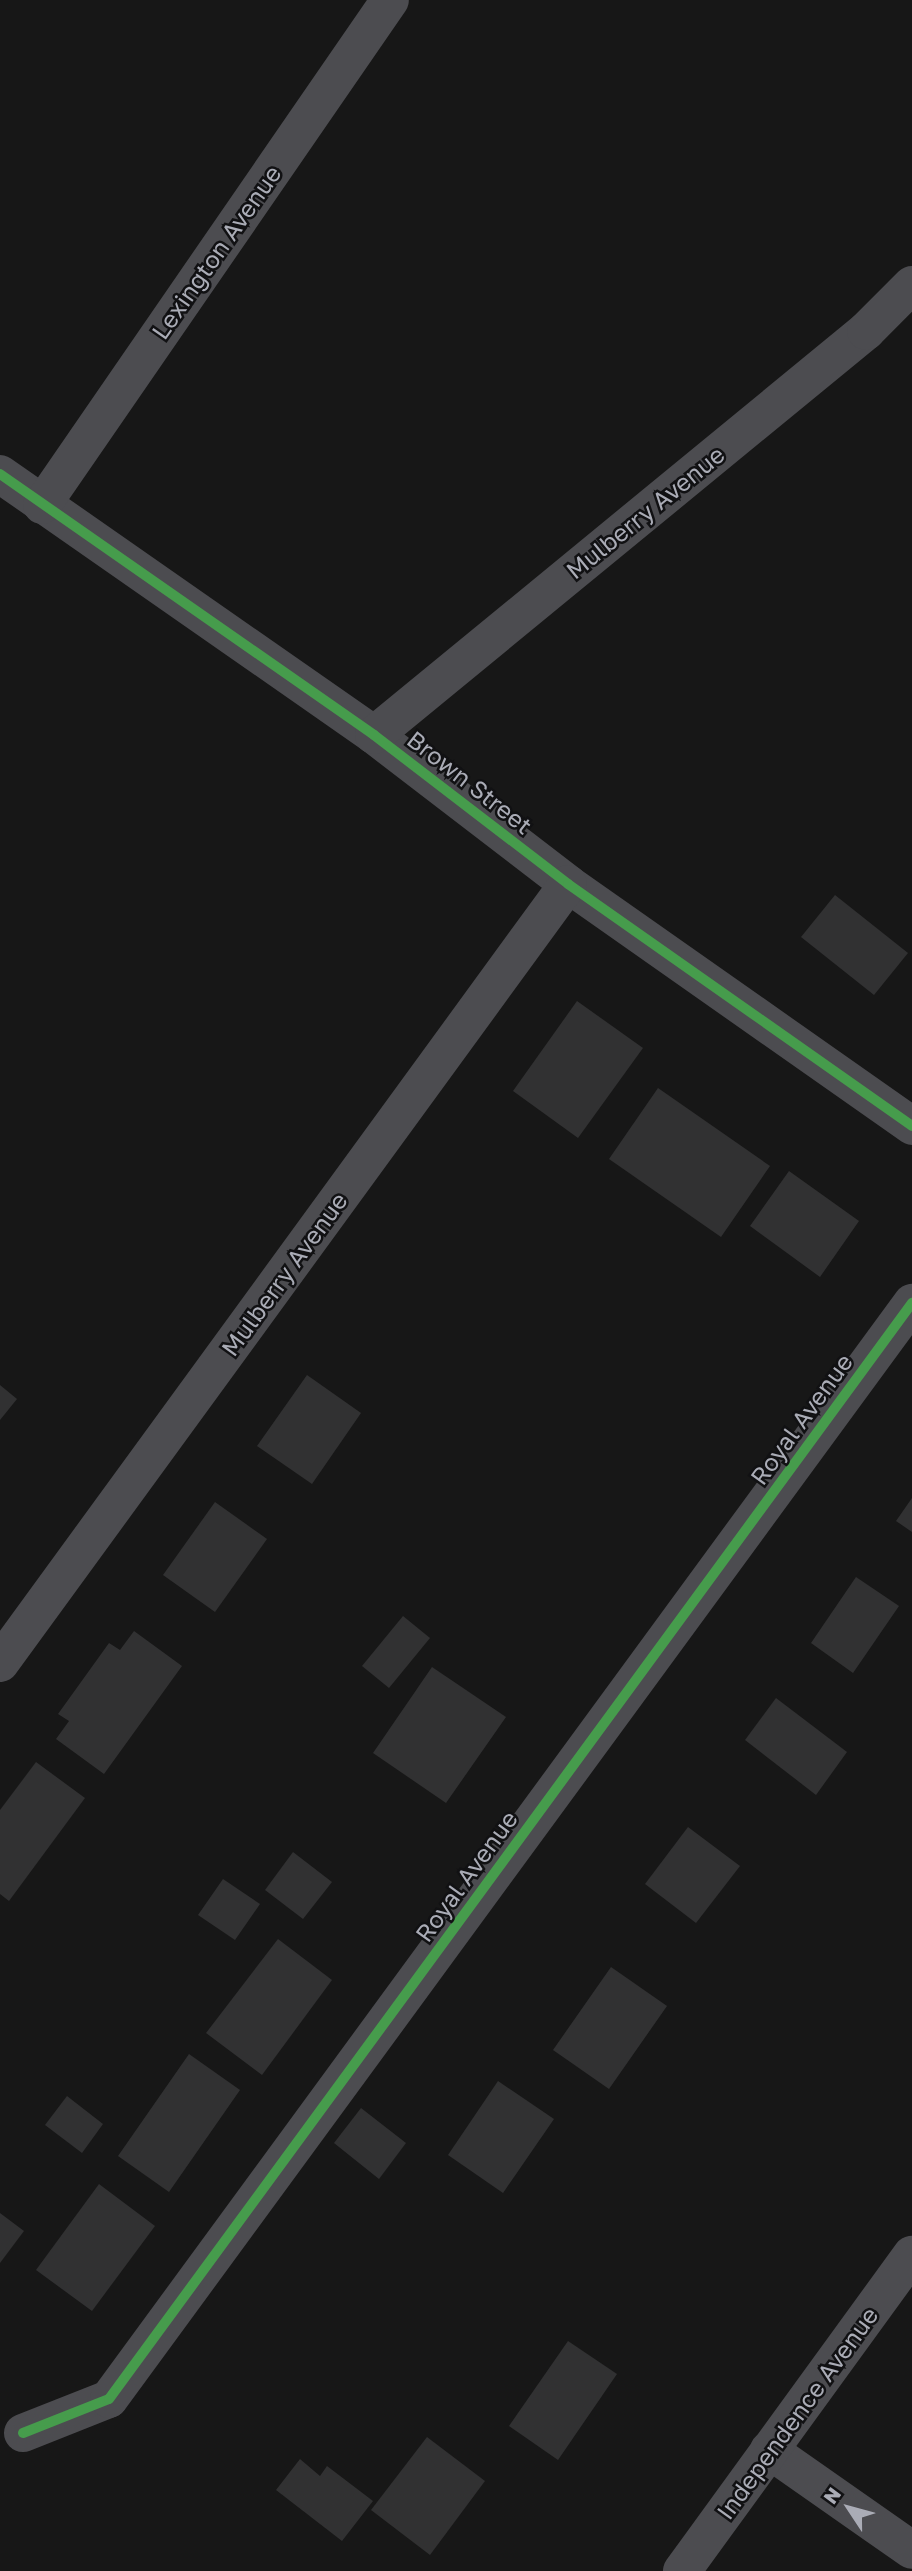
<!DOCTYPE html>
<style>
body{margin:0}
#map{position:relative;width:912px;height:2571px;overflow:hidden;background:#171717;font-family:"Golos Text",sans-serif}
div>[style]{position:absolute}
.building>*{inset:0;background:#313132}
.minor>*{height:38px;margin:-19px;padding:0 19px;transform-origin:19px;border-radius:19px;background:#4c4c50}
.cycleway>*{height:10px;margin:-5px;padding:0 5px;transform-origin:5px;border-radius:5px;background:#469c4c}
span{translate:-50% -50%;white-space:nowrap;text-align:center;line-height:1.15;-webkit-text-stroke:5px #111113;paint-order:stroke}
.street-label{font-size:24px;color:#aaacb6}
.north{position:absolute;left:814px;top:2473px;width:70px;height:70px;-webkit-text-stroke:5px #111113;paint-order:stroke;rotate:306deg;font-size:19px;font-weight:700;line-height:28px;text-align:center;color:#aaacb6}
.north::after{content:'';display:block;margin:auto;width:24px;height:32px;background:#aaacb6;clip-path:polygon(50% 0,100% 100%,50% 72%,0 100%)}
</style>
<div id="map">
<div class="building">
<div style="clip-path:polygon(835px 895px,908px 953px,874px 995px,801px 937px)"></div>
<div style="clip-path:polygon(577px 1001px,643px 1048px,578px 1138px,513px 1091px)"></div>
<div style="clip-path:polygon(658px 1088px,770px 1166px,721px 1237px,609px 1159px)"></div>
<div style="clip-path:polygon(789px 1171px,859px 1221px,820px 1277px,750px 1226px)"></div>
<div style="clip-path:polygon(307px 1375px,361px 1413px,312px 1484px,257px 1446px)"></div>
<div style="clip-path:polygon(0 1385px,17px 1399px,0 1420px)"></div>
<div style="clip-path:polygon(912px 1498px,912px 1532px,896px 1521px)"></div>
<div style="clip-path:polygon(215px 1502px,267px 1539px,215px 1612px,163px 1575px)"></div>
<div style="clip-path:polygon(856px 1577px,899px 1606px,853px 1673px,811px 1643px)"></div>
<div style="clip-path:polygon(403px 1616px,430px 1638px,389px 1688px,362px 1666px)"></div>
<div style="clip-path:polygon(134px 1631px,182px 1666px,104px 1774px,56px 1739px,69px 1721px,58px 1714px,109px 1643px,120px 1650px)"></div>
<div style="clip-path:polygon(432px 1667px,506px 1717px,446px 1803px,373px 1753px)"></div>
<div style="clip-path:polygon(776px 1698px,847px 1752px,816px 1795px,745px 1740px)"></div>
<div style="clip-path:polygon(36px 1762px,85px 1798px,9px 1901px,0 1894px,0 1810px)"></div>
<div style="clip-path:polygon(688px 1827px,740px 1866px,696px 1923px,645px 1884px)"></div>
<div style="clip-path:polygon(293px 1852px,332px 1882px,303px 1919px,265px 1890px)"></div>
<div style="clip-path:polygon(223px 1879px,260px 1904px,235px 1940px,198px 1915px)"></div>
<div style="clip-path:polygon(278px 1939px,332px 1980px,262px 2075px,206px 2033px)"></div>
<div style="clip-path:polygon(611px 1967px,667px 2006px,609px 2089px,553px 2050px)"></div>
<div style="clip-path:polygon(189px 2054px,240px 2090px,169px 2192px,118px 2156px)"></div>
<div style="clip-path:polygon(498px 2081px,554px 2119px,503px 2193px,448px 2155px)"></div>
<div style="clip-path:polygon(67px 2096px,103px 2124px,82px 2153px,45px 2125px)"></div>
<div style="clip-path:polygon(361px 2108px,406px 2143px,379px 2179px,334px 2143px)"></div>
<div style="clip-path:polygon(99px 2184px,155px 2226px,92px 2311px,36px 2270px)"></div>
<div style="clip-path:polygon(0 2213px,24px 2231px,0 2263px)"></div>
<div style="clip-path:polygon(568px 2341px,617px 2374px,558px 2460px,509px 2426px)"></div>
<div style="clip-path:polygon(427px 2437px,485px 2481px,430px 2555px,371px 2510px)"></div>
<div style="clip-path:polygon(300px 2459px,320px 2476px,327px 2466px,373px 2501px,342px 2541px,276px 2490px)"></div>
</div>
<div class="minor">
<div style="left:0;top:474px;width:456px;rotate:34.9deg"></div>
<div style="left:374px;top:735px;width:245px;rotate:37.5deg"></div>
<div style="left:568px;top:884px;width:421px;rotate:35.1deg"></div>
<div style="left:42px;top:505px;width:613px;rotate:-55.43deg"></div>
<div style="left:374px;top:735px;width:637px;rotate:-39.39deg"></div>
<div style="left:866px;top:331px;width:65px;rotate:-45deg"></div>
<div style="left:0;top:1663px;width:964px;rotate:-53.9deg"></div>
<div style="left:23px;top:2433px;width:92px;rotate:-21.6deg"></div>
<div style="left:109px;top:2399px;width:1359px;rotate:-53.77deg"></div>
<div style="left:769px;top:2450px;width:174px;rotate:35deg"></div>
<div style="left:682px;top:2571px;width:391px;rotate:-54deg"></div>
</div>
<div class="cycleway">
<div style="left:0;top:474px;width:456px;rotate:34.9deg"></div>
<div style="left:374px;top:735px;width:245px;rotate:37.5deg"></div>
<div style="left:568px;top:884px;width:421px;rotate:35.1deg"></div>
<div style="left:23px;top:2433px;width:92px;rotate:-21.6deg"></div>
<div style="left:109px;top:2399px;width:1359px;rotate:-53.77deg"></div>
</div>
<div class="street-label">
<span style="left:216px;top:252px;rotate:-55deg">Lexington Avenue</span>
<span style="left:645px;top:512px;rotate:-39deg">Mulberry Avenue</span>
<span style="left:470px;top:782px;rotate:38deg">Brown Street</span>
<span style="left:284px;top:1274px;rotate:-54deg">Mulberry Avenue</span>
<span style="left:801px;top:1419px;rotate:-54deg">Royal Avenue</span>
<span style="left:466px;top:1876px;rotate:-54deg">Royal Avenue</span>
<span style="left:797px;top:2413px;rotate:-54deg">Independence Avenue</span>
</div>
<div class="north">N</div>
</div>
